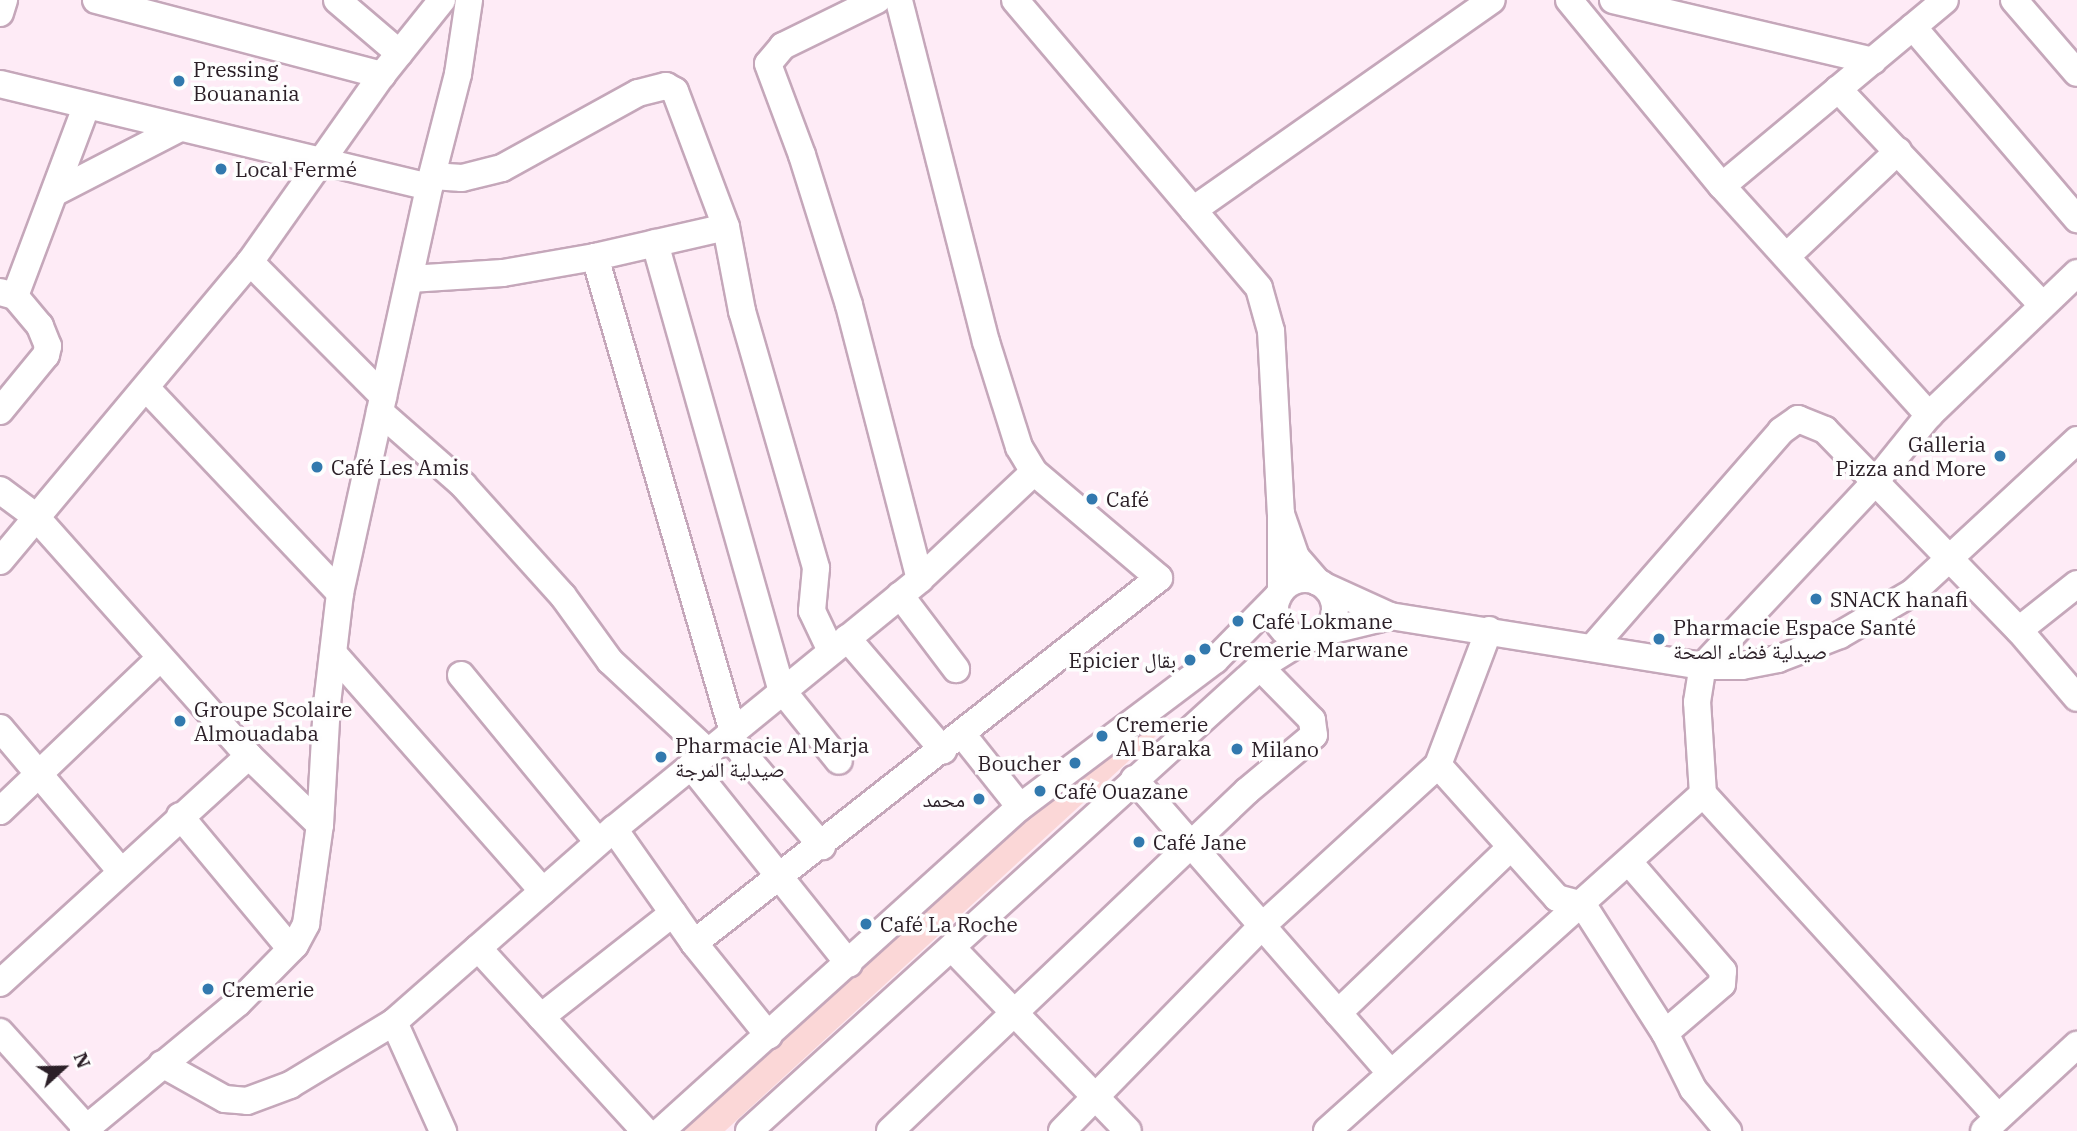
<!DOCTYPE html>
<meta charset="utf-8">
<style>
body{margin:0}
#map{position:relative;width:2077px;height:1131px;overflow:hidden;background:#feebf6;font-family:"IBM Plex Serif","Noto Naskh Arabic",serif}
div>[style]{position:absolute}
.green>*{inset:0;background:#fbd7d7}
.roads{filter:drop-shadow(2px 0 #c5a7ba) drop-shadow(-2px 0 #c5a7ba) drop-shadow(0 2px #c5a7ba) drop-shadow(0 -2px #c5a7ba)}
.minor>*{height:26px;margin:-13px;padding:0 13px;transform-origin:13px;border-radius:13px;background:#fff}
.minor>.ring{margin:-13px;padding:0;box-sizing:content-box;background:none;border:26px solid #fff;border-radius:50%}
.dots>*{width:19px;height:19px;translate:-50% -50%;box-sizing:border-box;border:4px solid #fefefe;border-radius:50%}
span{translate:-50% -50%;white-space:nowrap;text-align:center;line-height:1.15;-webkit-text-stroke:7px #fefefe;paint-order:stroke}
.poi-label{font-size:21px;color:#2c2028}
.left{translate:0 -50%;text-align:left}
.right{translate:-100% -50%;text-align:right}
.north{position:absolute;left:28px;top:1033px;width:70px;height:70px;-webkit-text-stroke:5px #fefefe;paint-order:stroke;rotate:68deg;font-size:19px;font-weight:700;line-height:28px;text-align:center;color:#2c2028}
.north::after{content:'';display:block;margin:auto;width:24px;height:32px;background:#2c2028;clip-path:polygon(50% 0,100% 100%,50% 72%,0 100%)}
</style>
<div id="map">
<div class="green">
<div style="clip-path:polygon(1148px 726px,1156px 736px,725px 1131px,678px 1131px,1057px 791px)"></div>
</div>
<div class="roads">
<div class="minor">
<div style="left:96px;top:0;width:296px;rotate:14.7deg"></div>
<div style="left:337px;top:0;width:82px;rotate:40.5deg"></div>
<div style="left:877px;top:0;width:105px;rotate:153.9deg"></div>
<div style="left:783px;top:46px;width:23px;rotate:130deg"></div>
<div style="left:768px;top:64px;width:97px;rotate:69.5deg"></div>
<div style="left:802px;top:155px;width:157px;rotate:72.6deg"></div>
<div style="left:849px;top:305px;width:283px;rotate:75.5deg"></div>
<div style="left:1015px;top:0;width:377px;rotate:49.7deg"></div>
<div style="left:1259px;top:288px;width:45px;rotate:74.4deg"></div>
<div style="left:1271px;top:331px;width:183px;rotate:86.9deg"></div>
<div style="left:1569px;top:0;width:241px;rotate:50.6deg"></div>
<div style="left:1722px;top:186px;width:309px;rotate:47.9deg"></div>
<div style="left:1613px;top:0;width:267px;rotate:13.2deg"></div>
<div style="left:2014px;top:0;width:96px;rotate:49.2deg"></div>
<div style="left:0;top:13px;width:14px;rotate:-73deg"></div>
<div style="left:1913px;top:27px;width:253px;rotate:49.5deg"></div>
<div style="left:0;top:84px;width:441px;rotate:13.5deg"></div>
<div style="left:1838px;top:89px;width:297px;rotate:46.6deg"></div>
<div style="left:432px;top:176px;width:30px;rotate:4deg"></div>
<div style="left:462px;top:178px;width:41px;rotate:-14deg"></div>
<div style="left:502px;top:168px;width:155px;rotate:-28.9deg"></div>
<div style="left:638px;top:93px;width:29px;rotate:-14deg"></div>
<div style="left:666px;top:86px;width:10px;rotate:29deg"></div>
<div style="left:675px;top:91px;width:145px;rotate:69.4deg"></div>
<div style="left:1722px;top:186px;width:290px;rotate:-39.8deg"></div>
<div style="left:58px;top:191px;width:133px;rotate:-27.3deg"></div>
<div style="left:1193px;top:210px;width:365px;rotate:-35.1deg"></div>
<div style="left:655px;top:243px;width:463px;rotate:74.2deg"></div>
<div style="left:781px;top:689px;width:92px;rotate:51.1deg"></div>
<div style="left:1787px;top:256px;width:153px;rotate:-43.4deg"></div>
<div style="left:595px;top:257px;width:134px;rotate:-12.9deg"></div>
<div style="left:726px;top:227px;width:86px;rotate:79.2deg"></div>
<div style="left:742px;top:311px;width:267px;rotate:73.9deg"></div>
<div style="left:816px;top:568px;width:43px;rotate:95.3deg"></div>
<div style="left:812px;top:611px;width:44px;rotate:64.6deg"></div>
<div style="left:250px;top:262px;width:189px;rotate:45.2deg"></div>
<div style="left:410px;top:279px;width:93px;rotate:-3.7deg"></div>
<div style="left:503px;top:273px;width:93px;rotate:-9.9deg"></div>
<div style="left:595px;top:257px;width:494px;rotate:73.8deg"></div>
<div style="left:0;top:292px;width:16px;rotate:15deg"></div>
<div style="left:15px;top:296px;width:202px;rotate:-69.4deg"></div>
<div style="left:147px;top:389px;width:281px;rotate:46.6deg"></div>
<div style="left:0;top:411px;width:72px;rotate:-50.6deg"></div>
<div style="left:46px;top:355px;width:9px;rotate:-77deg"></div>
<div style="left:48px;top:346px;width:22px;rotate:-112deg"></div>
<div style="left:40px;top:326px;width:39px;rotate:-130deg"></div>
<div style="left:380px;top:412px;width:111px;rotate:41.3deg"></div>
<div style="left:463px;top:485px;width:149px;rotate:48deg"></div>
<div style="left:563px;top:596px;width:80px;rotate:54.1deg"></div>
<div style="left:610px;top:661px;width:132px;rotate:42.9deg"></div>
<div style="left:0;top:490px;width:44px;rotate:36.6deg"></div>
<div style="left:35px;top:516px;width:322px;rotate:48.3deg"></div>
<div style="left:249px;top:756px;width:99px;rotate:44.2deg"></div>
<div style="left:0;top:561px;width:390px;rotate:-50.1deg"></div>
<div style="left:250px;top:262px;width:229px;rotate:-54.8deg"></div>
<div style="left:382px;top:75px;width:96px;rotate:-51.3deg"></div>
<div class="ring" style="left:1275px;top:579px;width:34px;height:34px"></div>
<div style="left:1281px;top:591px;width:77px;rotate:-90deg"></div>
<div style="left:1281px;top:514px;width:46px;rotate:70.8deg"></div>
<div style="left:1296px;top:557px;width:33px;rotate:49deg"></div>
<div style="left:900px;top:595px;width:93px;rotate:52.9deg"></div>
<div style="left:1390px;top:616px;width:317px;rotate:9.1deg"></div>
<div style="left:1703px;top:666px;width:39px"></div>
<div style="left:1742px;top:666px;width:37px;rotate:-11deg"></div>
<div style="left:1778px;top:659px;width:66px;rotate:-21.2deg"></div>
<div style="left:1840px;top:635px;width:83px;rotate:-30.3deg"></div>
<div style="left:1912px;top:593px;width:225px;rotate:-42.8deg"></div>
<div style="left:1489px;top:630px;width:144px;rotate:110.7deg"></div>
<div style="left:1438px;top:765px;width:178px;rotate:48.2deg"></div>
<div style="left:1557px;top:898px;width:27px;rotate:15deg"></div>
<div style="left:1583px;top:905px;width:152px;rotate:57.4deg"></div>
<div style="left:1665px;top:1033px;width:75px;rotate:-40.7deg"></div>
<div style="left:1722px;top:984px;width:13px;rotate:-86deg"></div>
<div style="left:1723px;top:971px;width:144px;rotate:-130.8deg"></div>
<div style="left:2019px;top:630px;width:74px;rotate:-38.4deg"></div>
<div style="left:1324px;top:632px;width:68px;rotate:-13.6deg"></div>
<div style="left:1390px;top:616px;width:70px;rotate:-155.6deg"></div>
<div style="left:847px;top:638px;width:148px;rotate:49.4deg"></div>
<div style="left:1592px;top:648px;width:288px;rotate:-48.9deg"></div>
<div style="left:1781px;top:431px;width:21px;rotate:-35deg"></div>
<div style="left:1798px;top:419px;width:29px;rotate:22deg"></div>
<div style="left:1825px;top:430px;width:279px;rotate:45.9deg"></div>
<div style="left:2019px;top:630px;width:89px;rotate:49.5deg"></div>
<div style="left:334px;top:654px;width:316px;rotate:48.6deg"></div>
<div style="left:461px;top:675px;width:216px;rotate:50.6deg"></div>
<div style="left:0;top:728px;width:187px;rotate:49.8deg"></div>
<div style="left:962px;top:734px;width:93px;rotate:51.5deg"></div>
<div style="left:728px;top:736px;width:145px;rotate:49.5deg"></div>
<div style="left:691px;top:766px;width:253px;rotate:51.4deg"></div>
<div style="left:1134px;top:779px;width:389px;rotate:48.9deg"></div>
<div style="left:0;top:811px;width:221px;rotate:-43.7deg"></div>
<div style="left:180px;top:816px;width:173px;rotate:50.2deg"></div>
<div style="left:614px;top:829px;width:139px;rotate:54.9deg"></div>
<div style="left:694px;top:943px;width:119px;rotate:51.1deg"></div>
<div style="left:694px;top:943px;width:591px;rotate:-38.13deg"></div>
<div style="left:1159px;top:578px;width:164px;rotate:-139.7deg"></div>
<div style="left:1034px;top:472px;width:29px;rotate:-121deg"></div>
<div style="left:1019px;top:447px;width:110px;rotate:-107.4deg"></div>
<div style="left:986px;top:342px;width:353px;rotate:-104.3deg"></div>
<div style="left:478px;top:948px;width:248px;rotate:47.6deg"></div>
<div style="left:953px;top:949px;width:252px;rotate:46.1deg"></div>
<div style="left:0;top:983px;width:337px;rotate:-42.4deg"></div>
<div style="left:1338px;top:1013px;width:237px;rotate:-43.8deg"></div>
<div style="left:541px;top:1017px;width:168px;rotate:-38.2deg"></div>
<div style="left:394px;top:1022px;width:120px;rotate:65.8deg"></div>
<div style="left:0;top:1032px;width:133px;rotate:48deg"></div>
<div style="left:1665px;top:1033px;width:63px;rotate:63.4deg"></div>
<div style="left:1693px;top:1089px;width:55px;rotate:50.2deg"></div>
<div style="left:162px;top:1064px;width:72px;rotate:29.1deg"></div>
<div style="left:225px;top:1099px;width:22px;rotate:5deg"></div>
<div style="left:247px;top:1101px;width:46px;rotate:-20.4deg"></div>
<div style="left:290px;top:1085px;width:122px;rotate:-31.2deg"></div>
<div style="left:394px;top:1022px;width:293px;rotate:-41.3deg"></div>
<div style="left:614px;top:829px;width:395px;rotate:-39.2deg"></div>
<div style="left:920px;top:579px;width:156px;rotate:-43.2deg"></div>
<div style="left:1998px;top:1117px;width:437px;rotate:-132.4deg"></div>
<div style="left:1703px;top:794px;width:92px;rotate:-93.7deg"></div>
<div style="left:1697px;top:702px;width:36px;rotate:-81deg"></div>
<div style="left:1703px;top:666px;width:252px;rotate:-46.9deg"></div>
<div style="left:1875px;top:482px;width:86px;rotate:-51.1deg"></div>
<div style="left:1929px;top:415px;width:205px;rotate:-43.8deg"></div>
<div style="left:83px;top:1131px;width:201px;rotate:-39.6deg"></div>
<div style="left:238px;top:1003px;width:81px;rotate:-45.5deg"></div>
<div style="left:295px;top:945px;width:24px;rotate:-62deg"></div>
<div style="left:306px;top:924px;width:100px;rotate:-82deg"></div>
<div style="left:320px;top:825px;width:121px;rotate:-86.7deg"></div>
<div style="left:327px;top:704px;width:112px;rotate:-83.3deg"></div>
<div style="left:340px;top:593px;width:416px;rotate:-77.6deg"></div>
<div style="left:429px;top:187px;width:117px;rotate:-75.6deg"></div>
<div style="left:458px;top:74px;width:75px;rotate:-81.5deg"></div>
<div style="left:661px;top:1131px;width:484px;rotate:-42.1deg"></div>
<div style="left:1020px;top:807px;width:244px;rotate:-37deg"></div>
<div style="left:1215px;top:660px;width:90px;rotate:-45.5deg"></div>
<div style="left:749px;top:1131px;width:690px;rotate:-42.24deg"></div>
<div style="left:1260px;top:667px;width:53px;rotate:-31.9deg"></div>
<div style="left:890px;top:1131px;width:493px;rotate:-43.6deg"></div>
<div style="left:1247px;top:791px;width:87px;rotate:-39.9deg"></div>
<div style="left:1314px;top:735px;width:15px;rotate:-98deg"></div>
<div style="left:1312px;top:720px;width:74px;rotate:-134.5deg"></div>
<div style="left:1062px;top:1131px;width:288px;rotate:-45.7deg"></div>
<div style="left:1263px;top:925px;width:237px;rotate:-42.4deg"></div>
<div style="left:1327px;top:1131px;width:505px;rotate:-41.87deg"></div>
<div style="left:1984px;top:1131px;width:127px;rotate:-42.8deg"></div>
</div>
</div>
<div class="dots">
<div style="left:179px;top:81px;background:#3279ae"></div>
<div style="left:221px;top:169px;background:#3279ae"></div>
<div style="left:2000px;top:456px;background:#3279ae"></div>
<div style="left:317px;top:467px;background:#3279ae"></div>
<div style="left:1092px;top:499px;background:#3279ae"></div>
<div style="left:1816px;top:599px;background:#3279ae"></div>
<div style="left:1238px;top:621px;background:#3279ae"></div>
<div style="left:1659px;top:639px;background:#3279ae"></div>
<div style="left:1205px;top:649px;background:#3279ae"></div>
<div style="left:1190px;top:660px;background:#3279ae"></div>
<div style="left:180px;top:721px;background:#3279ae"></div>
<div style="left:1102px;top:736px;background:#3279ae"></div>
<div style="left:1237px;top:749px;background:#3279ae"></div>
<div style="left:661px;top:757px;background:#3279ae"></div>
<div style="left:1075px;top:763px;background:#3279ae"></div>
<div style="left:1040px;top:791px;background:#3279ae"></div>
<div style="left:979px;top:799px;background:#3279ae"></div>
<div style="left:1139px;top:842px;background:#3279ae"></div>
<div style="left:866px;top:924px;background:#3279ae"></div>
<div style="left:208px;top:989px;background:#3279ae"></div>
</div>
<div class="poi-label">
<span class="left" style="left:193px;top:81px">Pressing<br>Bouanania</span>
<span class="left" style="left:235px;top:169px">Local Fermé</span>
<span class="right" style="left:1986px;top:456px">Galleria<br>Pizza and More</span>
<span class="left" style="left:331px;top:467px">Café Les Amis</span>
<span class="left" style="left:1106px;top:499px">Café</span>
<span class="left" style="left:1830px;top:599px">SNACK hanafi</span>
<span class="left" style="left:1252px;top:621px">Café Lokmane</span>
<span class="left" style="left:1673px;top:639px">Pharmacie Espace Santé<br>صيدلية فضاء الصحة</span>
<span class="left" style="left:1219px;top:649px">Cremerie Marwane</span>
<span class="right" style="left:1176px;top:660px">Epicier بقال</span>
<span class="left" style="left:194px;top:721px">Groupe Scolaire<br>Almouadaba</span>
<span class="left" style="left:1116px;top:736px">Cremerie<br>Al Baraka</span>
<span class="left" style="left:675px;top:757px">Pharmacie Al Marja<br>صيدلية المرجة</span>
<span class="left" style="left:1251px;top:749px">Milano</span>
<span class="right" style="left:1061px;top:763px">Boucher</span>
<span class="left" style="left:1054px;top:791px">Café Ouazane</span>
<span class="right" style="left:965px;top:799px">محمد</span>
<span class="left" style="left:1153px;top:842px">Café Jane</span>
<span class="left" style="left:880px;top:924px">Café La Roche</span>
<span class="left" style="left:222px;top:989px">Cremerie</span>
</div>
<div class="north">N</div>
</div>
